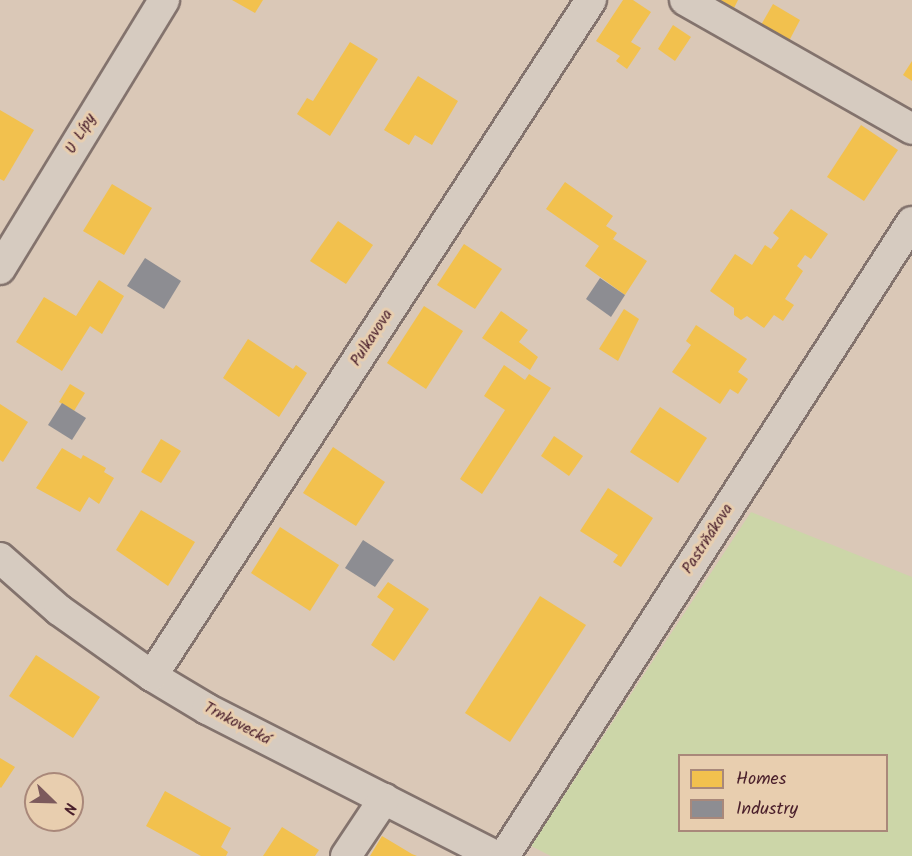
<!DOCTYPE html>
<meta charset="utf-8">
<style>
body{margin:0}
#map{position:relative;width:912px;height:856px;overflow:hidden;background:#dac8b7;font-family:Kalam,sans-serif}
div>[style]{position:absolute}
.green>*{inset:0;background:#ccd6a8}
.homes>*{inset:0;background:#f2c14e}
.industry>*{inset:0;background:#8d8d92}
.roads{filter:drop-shadow(2px 0 #83736d) drop-shadow(-2px 0 #83736d) drop-shadow(0 2px #83736d) drop-shadow(0 -2px #83736d)}
.minor>*{height:30px;margin:-15px;padding:0 15px;transform-origin:15px;border-radius:15px;background:#d6cbc0}
span{translate:-50% -50%;white-space:nowrap;text-align:center;line-height:1.15;-webkit-text-stroke:6px #e8ceaf;paint-order:stroke}
.street-label{font-size:16px;color:#4a1f2b}
.legend{position:absolute;left:678px;top:754px;width:210px;height:78px;box-sizing:border-box;background:#e8ceaf;border:2px solid #a9887a;margin:0;padding:8px 10px;list-style:none;font-size:18px;color:#4a1f2b}
.legend li{display:flex;align-items:center;gap:12px;height:30px}
.legend b{width:30px;border:2px solid #a9887a}
.north{position:absolute;left:24px;top:772px;width:60px;height:60px;box-sizing:border-box;background:#e8ceaf;border:2px solid #a9887a;border-radius:50%;rotate:113deg;font-size:16px;font-weight:700;line-height:24px;text-align:center;color:#4a1f2b}
.north::after{content:'';display:block;margin:auto;width:21px;height:27px;background:#7c5a5c;clip-path:polygon(50% 0,100% 100%,50% 72%,0 100%)}
</style>
<div id="map">
<div class="green">
<div style="clip-path:polygon(evenodd,751px 512px,912px 577px,912px 856px,551px 856px,531px 846px,751px 512px,680px 756px,886px 756px,886px 830px,680px 830px,680px 756px)"></div>
</div>
<div class="homes">
<div style="clip-path:polygon(232px 0,263px 0,255px 13px)"></div>
<div style="clip-path:polygon(623px 0,633px 0,651px 12px,631px 42px,641px 48px,627px 69px,616px 61px,620px 56px,596px 41px)"></div>
<div style="clip-path:polygon(720px 0,738px 0,734px 8px)"></div>
<div style="clip-path:polygon(773px 4px,800px 20px,789px 41px,761px 25px)"></div>
<div style="clip-path:polygon(673px 25px,691px 37px,675px 61px,658px 49px)"></div>
<div style="clip-path:polygon(350px 42px,378px 59px,330px 136px,297px 114px,307px 98px,313px 101px)"></div>
<div style="clip-path:polygon(912px 61px,912px 81px,903px 75px)"></div>
<div style="clip-path:polygon(418px 76px,458px 101px,432px 145px,415px 135px,409px 145px,384px 130px)"></div>
<div style="clip-path:polygon(0 110px,34px 130px,4px 181px,0 179px)"></div>
<div style="clip-path:polygon(861px 125px,898px 150px,864px 201px,827px 177px)"></div>
<div style="clip-path:polygon(565px 182px,613px 216px,606px 226px,617px 233px,613px 239px,647px 261px,625px 295px,585px 266px,599px 246px,546px 209px)"></div>
<div style="clip-path:polygon(112px 184px,152px 208px,124px 255px,83px 231px)"></div>
<div style="clip-path:polygon(791px 209px,828px 234px,811px 259px,805px 255px,797px 266px,803px 271px,785px 299px,794px 305px,783px 321px,774px 315px,764px 328px,747px 316px,741px 320px,734px 315px,734px 308px,710px 291px,735px 254px,752px 265px,765px 245px,771px 249px,779px 238px,773px 233px)"></div>
<div style="clip-path:polygon(338px 221px,373px 245px,346px 284px,310px 261px)"></div>
<div style="clip-path:polygon(464px 244px,502px 269px,475px 309px,437px 285px)"></div>
<div style="clip-path:polygon(99px 280px,124px 296px,102px 334px,90px 326px,62px 371px,16px 342px,44px 297px,76px 316px)"></div>
<div style="clip-path:polygon(424px 306px,463px 331px,426px 389px,387px 363px)"></div>
<div style="clip-path:polygon(624px 309px,639px 319px,618px 361px,599px 349px)"></div>
<div style="clip-path:polygon(501px 311px,528px 330px,519px 342px,538px 357px,530px 370px,482px 338px)"></div>
<div style="clip-path:polygon(696px 325px,747px 359px,738px 372px,748px 379px,738px 394px,730px 389px,720px 404px,672px 372px,691px 345px,686px 341px)"></div>
<div style="clip-path:polygon(248px 339px,293px 369px,296px 365px,307px 373px,279px 417px,223px 378px)"></div>
<div style="clip-path:polygon(504px 365px,525px 380px,529px 374px,551px 388px,482px 494px,460px 479px,505px 410px,484px 396px)"></div>
<div style="clip-path:polygon(70px 384px,85px 393px,74px 411px,59px 402px)"></div>
<div style="clip-path:polygon(0 404px,28px 422px,3px 462px,0 460px)"></div>
<div style="clip-path:polygon(660px 407px,707px 438px,678px 483px,630px 452px)"></div>
<div style="clip-path:polygon(554px 436px,583px 456px,569px 476px,541px 456px)"></div>
<div style="clip-path:polygon(161px 439px,181px 451px,161px 483px,141px 472px)"></div>
<div style="clip-path:polygon(333px 447px,385px 482px,356px 526px,303px 493px)"></div>
<div style="clip-path:polygon(62px 448px,81px 459px,83px 455px,106px 468px,104px 472px,114px 478px,99px 504px,89px 497px,80px 512px,36px 488px)"></div>
<div style="clip-path:polygon(608px 488px,653px 518px,621px 567px,613px 562px,618px 555px,580px 531px)"></div>
<div style="clip-path:polygon(141px 510px,195px 542px,168px 586px,116px 550px)"></div>
<div style="clip-path:polygon(280px 527px,339px 565px,310px 611px,251px 573px)"></div>
<div style="clip-path:polygon(388px 582px,429px 609px,394px 661px,371px 645px,394px 609px,377px 597px)"></div>
<div style="clip-path:polygon(540px 596px,586px 625px,510px 742px,465px 713px)"></div>
<div style="clip-path:polygon(36px 655px,100px 697px,73px 738px,9px 696px)"></div>
<div style="clip-path:polygon(0 758px,15px 767px,1px 788px,0 787px)"></div>
<div style="clip-path:polygon(165px 791px,231px 828px,221px 847px,228px 852px,226px 856px,201px 856px,146px 826px)"></div>
<div style="clip-path:polygon(282px 827px,319px 850px,315px 856px,263px 856px)"></div>
<div style="clip-path:polygon(382px 836px,412px 854px,417px 856px,370px 856px)"></div>
</div>
<div class="industry">
<div style="clip-path:polygon(145px 258px,181px 281px,164px 309px,127px 286px)"></div>
<div style="clip-path:polygon(600px 278px,625px 295px,611px 317px,586px 299px)"></div>
<div style="clip-path:polygon(62px 403px,86px 418px,72px 440px,48px 425px)"></div>
<div style="clip-path:polygon(363px 540px,394px 560px,375px 587px,345px 568px)"></div>
</div>
<div class="roads">
<div class="minor">
<div style="left:685px;top:0;width:261px;rotate:29.6deg"></div>
<div style="left:0;top:269px;width:315px;rotate:-58.6deg"></div>
<div style="left:0;top:558px;width:79px;rotate:41.4deg"></div>
<div style="left:59px;top:610px;width:114px;rotate:35.4deg"></div>
<div style="left:152px;top:676px;width:64px;rotate:31deg"></div>
<div style="left:207px;top:709px;width:323px;rotate:27deg"></div>
<div style="left:152px;top:676px;width:806px;rotate:-57deg"></div>
<div style="left:346px;top:856px;width:69px;rotate:-56.3deg"></div>
<div style="left:504px;top:856px;width:754px;rotate:-57.24deg"></div>
</div>
</div>
<div class="street-label">
<span style="left:81px;top:134px;rotate:-59deg">U Lípy</span>
<span style="left:372px;top:338px;rotate:-57deg">Pulkavova</span>
<span style="left:708px;top:539px;rotate:-57deg">Pastrňákova</span>
<span style="left:237px;top:724px;rotate:28deg">Trnkovecká</span>
</div>
<ul class="legend">
<li><b style="height:16px;background:#f2c14e"></b>Homes</li>
<li><b style="height:16px;background:#8d8d92"></b>Industry</li>
</ul>
<div class="north">N</div>
</div>
